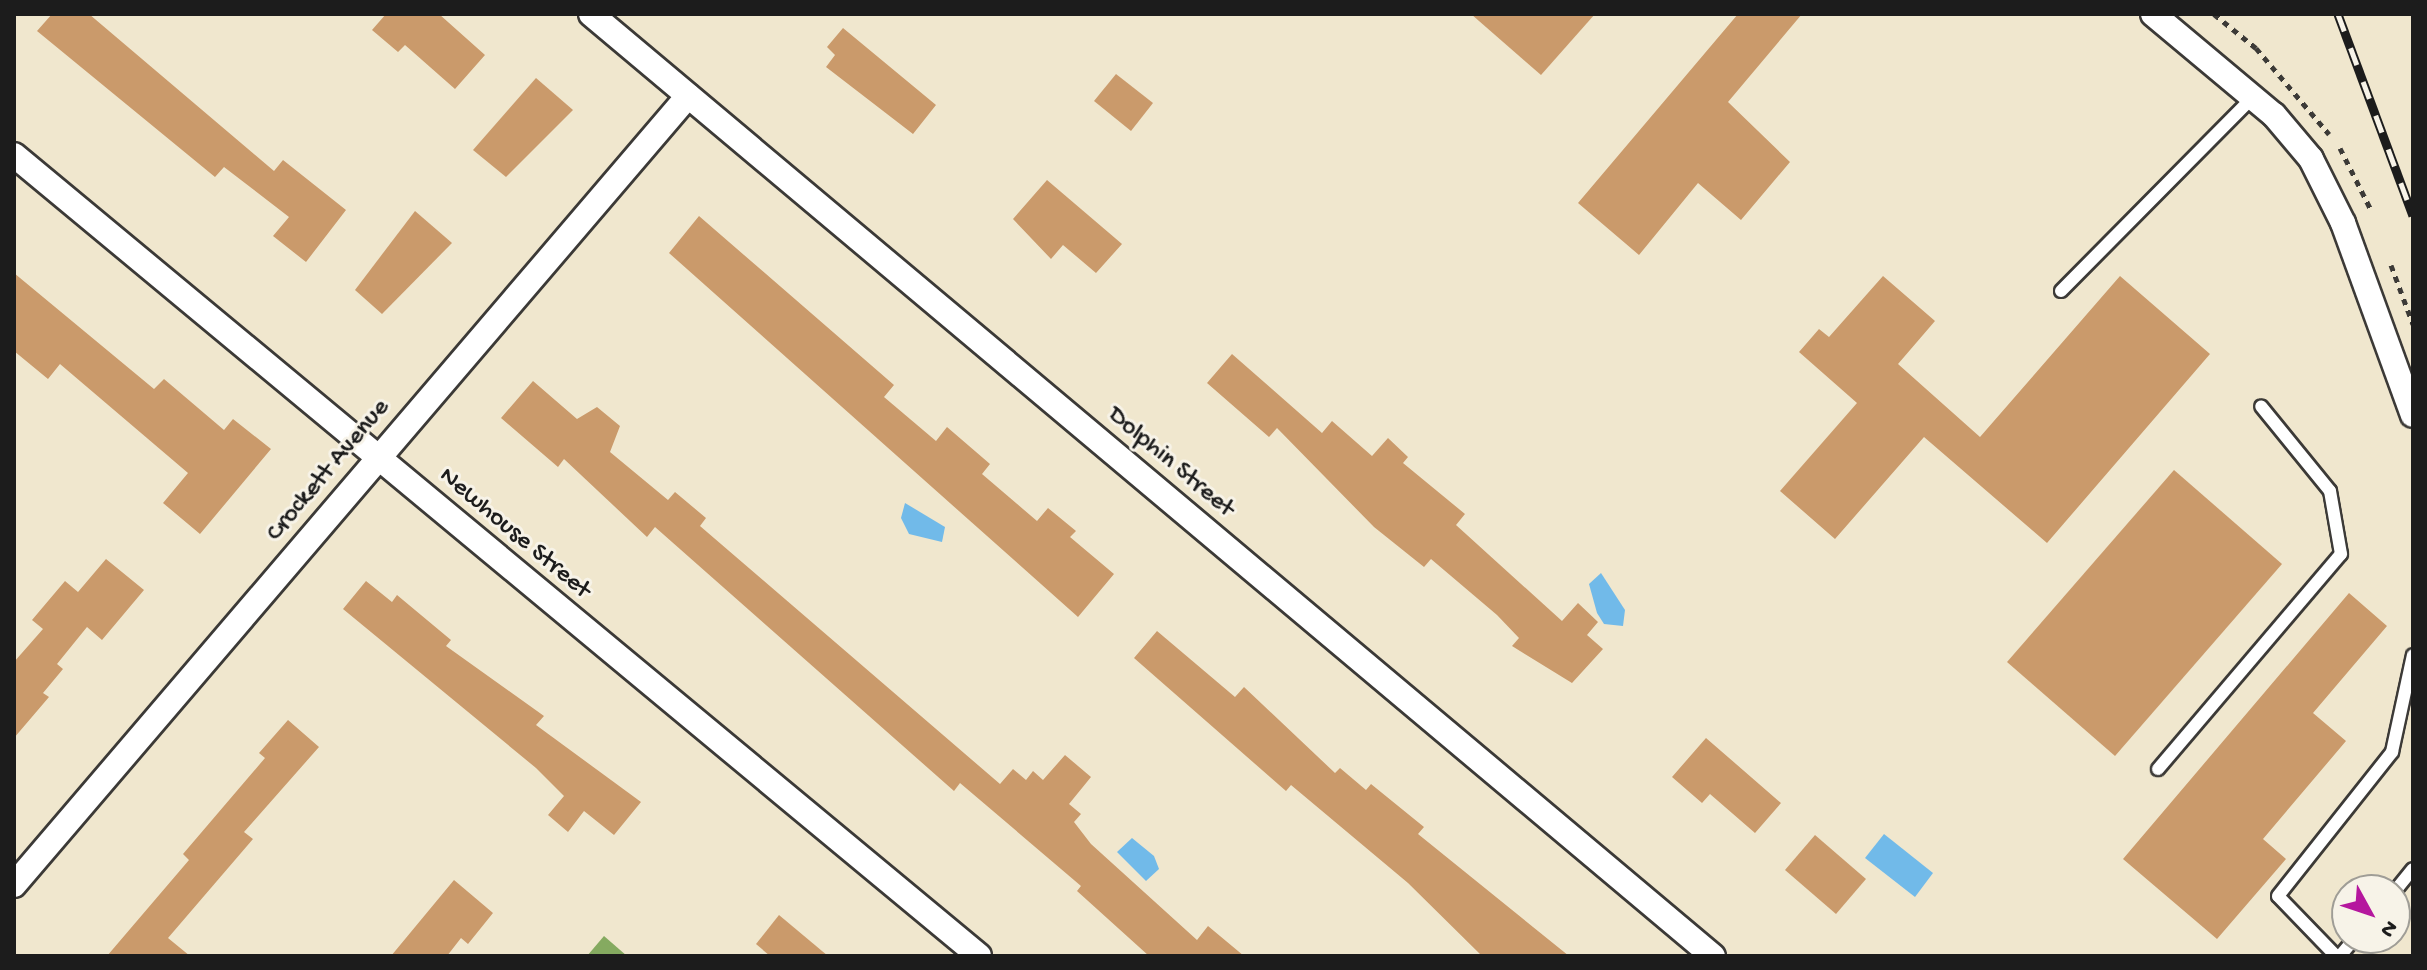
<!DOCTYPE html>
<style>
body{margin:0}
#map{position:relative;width:2427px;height:970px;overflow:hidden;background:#f0e7ce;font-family:"Gochi Hand",sans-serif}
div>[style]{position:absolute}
.forest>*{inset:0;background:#85aa60}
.water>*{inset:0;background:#71bae9}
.building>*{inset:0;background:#ca9a6b}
.path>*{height:5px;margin-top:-2.5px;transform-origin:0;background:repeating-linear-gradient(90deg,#3c3a37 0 6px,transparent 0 12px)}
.roads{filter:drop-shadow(2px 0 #3c3a37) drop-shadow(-2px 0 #3c3a37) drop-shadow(0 2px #3c3a37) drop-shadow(0 -2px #3c3a37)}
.lane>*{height:12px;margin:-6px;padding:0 6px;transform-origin:6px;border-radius:6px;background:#fff}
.street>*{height:24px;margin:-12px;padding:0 12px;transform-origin:12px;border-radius:12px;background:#fff}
.rail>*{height:9px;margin-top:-4.5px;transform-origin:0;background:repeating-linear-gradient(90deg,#f7f3e8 0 18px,#1c1c1c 0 36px);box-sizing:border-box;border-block:2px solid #1c1c1c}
span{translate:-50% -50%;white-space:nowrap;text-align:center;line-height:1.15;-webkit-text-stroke:6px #f7f3e8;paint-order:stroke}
.street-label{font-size:26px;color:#1c1c1c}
.frame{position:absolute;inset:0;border:16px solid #1c1c1c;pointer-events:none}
.north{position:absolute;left:2331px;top:874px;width:80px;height:80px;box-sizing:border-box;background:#f7f3e8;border:2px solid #9f9d96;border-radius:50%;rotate:130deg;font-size:22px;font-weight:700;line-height:32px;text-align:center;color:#1c1c1c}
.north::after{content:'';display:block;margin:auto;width:28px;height:36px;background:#b5179e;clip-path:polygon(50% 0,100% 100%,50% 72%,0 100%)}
</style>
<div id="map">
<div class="forest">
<div style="clip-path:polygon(604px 936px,627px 956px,587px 956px)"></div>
</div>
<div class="water">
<div style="clip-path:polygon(905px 503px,945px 527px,942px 542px,909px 534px,901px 518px)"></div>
<div style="clip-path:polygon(1601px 573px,1625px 610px,1623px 626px,1604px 624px,1597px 613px,1589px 584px)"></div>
<div style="clip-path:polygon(1884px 834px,1933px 873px,1915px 897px,1865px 858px)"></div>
<div style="clip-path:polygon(1132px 838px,1154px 856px,1159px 869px,1146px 881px,1117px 852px)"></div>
</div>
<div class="building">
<div style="clip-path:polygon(52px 14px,89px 14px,274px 171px,283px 160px,346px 210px,306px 262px,273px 236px,289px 217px,224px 167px,215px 177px,37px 31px)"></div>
<div style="clip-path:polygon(386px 14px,439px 14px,485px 55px,455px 89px,405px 45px,398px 52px,372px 30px)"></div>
<div style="clip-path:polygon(1471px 14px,1595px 14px,1541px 75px)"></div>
<div style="clip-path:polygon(1738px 14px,1802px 14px,1728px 102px,1790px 162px,1741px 220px,1698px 183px,1639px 255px,1578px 203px)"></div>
<div style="clip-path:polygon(843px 28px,936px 105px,913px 134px,826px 67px,835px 55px,827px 47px)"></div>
<div style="clip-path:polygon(1116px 74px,1153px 103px,1131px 131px,1094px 101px)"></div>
<div style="clip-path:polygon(536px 78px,573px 110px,506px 177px,473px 150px)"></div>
<div style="clip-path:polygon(1047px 180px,1122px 244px,1096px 273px,1063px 245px,1051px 259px,1013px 219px)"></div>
<div style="clip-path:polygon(415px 211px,452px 243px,382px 314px,355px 290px)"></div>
<div style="clip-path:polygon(699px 216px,894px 385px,884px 397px,936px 441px,947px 427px,990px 464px,982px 474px,1037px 521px,1048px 508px,1076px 531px,1070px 537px,1114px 574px,1078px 617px,669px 253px)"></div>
<div style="clip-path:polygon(14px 273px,154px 389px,164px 379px,224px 430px,233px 419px,271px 449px,200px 534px,163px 503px,188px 473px,60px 364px,48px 379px,14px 351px)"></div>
<div style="clip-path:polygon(1883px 276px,1935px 321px,1898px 364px,1980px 437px,2120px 276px,2210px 354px,2047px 543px,1924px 437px,1835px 539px,1780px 491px,1857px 403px,1799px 352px,1819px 329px,1829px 337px)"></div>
<div style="clip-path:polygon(1232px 354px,1322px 433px,1332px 421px,1372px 456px,1388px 438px,1408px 457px,1403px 463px,1465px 514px,1456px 525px,1562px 621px,1578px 603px,1598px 622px,1587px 635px,1603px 649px,1572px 683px,1512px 646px,1519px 638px,1497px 615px,1431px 559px,1424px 567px,1374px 527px,1277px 428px,1269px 437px,1207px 383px)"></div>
<div style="clip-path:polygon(533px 381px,577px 419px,597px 407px,620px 426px,610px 452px,668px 500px,675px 492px,706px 518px,700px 526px,1000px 784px,1013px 769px,1026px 780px,1033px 771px,1043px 780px,1065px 755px,1091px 777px,1069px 804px,1081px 814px,1074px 822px,1091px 844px,1197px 940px,1208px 926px,1244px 956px,1149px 956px,1077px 891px,1081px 886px,960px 783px,954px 791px,655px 527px,647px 537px,564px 459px,558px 467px,501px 418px)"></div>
<div style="clip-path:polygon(2174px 470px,2282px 564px,2115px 756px,2007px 662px)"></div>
<div style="clip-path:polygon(106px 559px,144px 590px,102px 640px,87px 627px,57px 664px,63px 669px,43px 693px,49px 697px,14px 738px,14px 662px,43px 629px,32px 620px,65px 581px,78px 592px)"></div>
<div style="clip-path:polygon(366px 581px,392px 602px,397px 595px,451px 640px,446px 646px,544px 716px,536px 725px,641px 802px,614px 835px,584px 811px,568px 832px,548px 815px,564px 796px,536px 768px,343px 609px)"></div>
<div style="clip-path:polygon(2349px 593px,2387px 626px,2313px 713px,2346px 741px,2263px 839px,2286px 859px,2217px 939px,2123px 859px)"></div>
<div style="clip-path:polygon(1157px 631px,1235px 697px,1244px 687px,1335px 773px,1340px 768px,1366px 790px,1371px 784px,1424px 827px,1418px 834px,1569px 956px,1482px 956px,1408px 883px,1291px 785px,1286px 791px,1134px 658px)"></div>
<div style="clip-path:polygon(288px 720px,319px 747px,244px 832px,253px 839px,168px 938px,190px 956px,107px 956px,189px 860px,183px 854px,265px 758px,259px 753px)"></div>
<div style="clip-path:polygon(1706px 738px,1781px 803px,1755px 833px,1710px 794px,1702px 803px,1672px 777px)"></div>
<div style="clip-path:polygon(1815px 835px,1866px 879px,1836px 914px,1785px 870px)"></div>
<div style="clip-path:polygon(454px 880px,493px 913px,468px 944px,461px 938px,447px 956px,391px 956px)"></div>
<div style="clip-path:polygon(779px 915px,828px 956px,770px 956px,756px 944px)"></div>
</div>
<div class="path">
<div style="left:2214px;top:14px;width:54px;rotate:39deg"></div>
<div style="left:2256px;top:48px;width:113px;rotate:49.7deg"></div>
<div style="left:2340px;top:148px;width:69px;rotate:63.4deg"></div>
<div style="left:2391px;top:265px;width:63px;rotate:69.6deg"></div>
</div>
<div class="roads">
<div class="lane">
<div style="left:2061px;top:291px;width:273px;rotate:-45.3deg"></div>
<div style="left:2158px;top:769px;width:282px;rotate:-49.6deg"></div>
<div style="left:2341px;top:554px;width:64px;rotate:-99.9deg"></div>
<div style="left:2330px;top:491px;width:109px;rotate:-129.1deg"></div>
<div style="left:2395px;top:891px;width:28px;rotate:-51deg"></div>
<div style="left:2336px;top:956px;width:83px;rotate:-134deg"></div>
<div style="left:2278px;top:896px;width:184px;rotate:-51.6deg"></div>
<div style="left:2392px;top:752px;width:99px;rotate:-77.8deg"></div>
<div style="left:2340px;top:956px;width:23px;rotate:-50deg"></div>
</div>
<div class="street">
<div style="left:591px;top:14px;width:1465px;rotate:40.02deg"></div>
<div style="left:2153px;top:14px;width:158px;rotate:39.9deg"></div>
<div style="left:2274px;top:115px;width:57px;rotate:49.9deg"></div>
<div style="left:2311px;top:159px;width:72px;rotate:63.4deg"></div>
<div style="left:2343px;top:223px;width:204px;rotate:70deg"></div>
<div style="left:14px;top:155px;width:1254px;rotate:39.69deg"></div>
<div style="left:14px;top:885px;width:1038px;rotate:-49.49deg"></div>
</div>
</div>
<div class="rail">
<div style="left:2338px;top:14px;width:215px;rotate:69.6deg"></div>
</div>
<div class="street-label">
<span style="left:1170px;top:463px;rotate:40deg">Dolphin Street</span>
<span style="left:329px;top:471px;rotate:-50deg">Crockett Avenue</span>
<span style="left:514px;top:534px;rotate:40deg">Newhouse Street</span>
</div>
<div class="frame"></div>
<div class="north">N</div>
</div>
